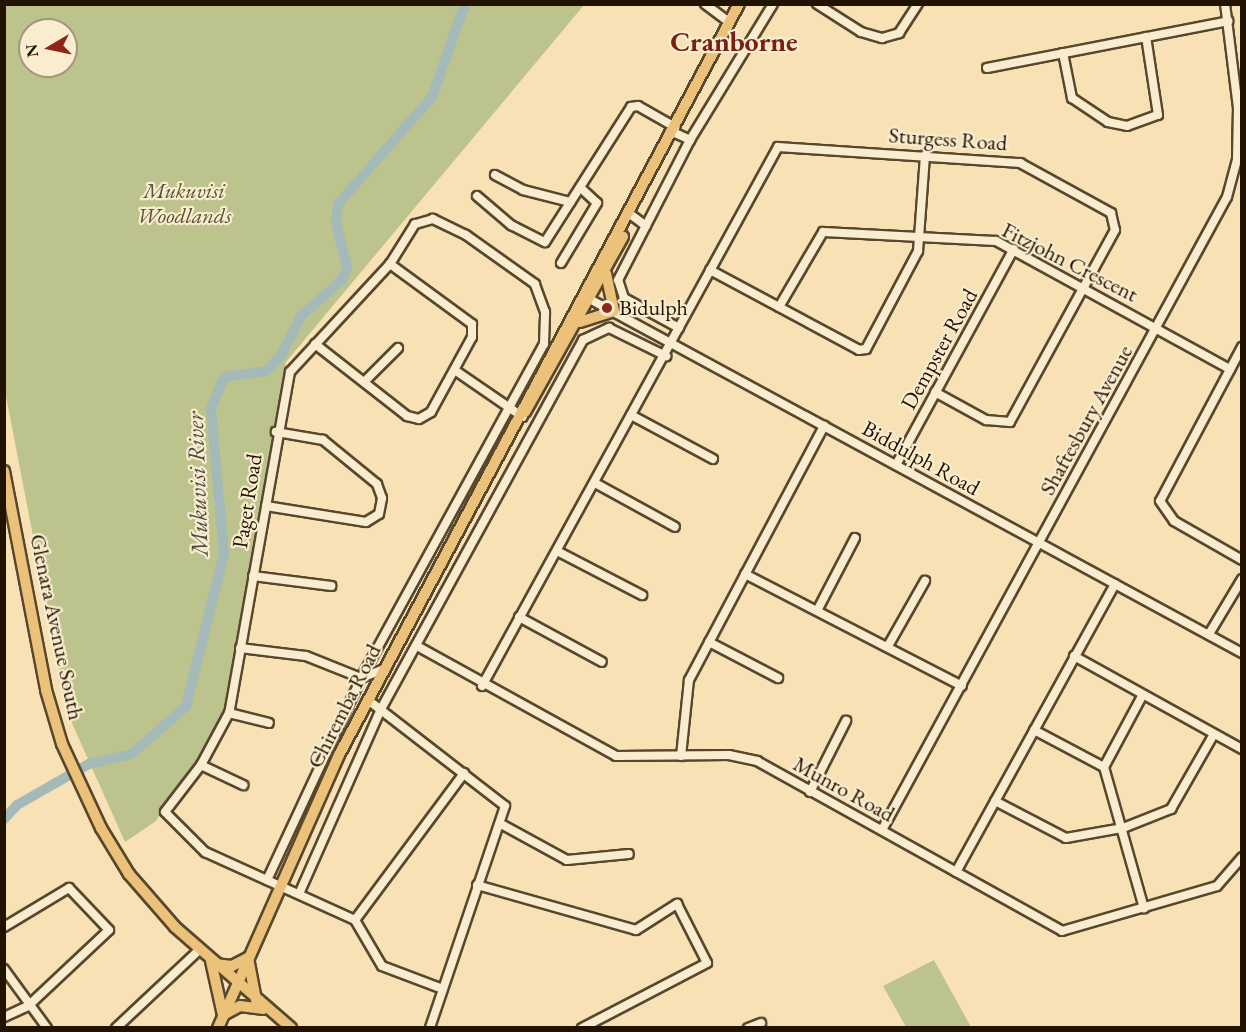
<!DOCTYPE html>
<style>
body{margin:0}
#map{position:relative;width:1246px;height:1032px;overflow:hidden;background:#f8e2b5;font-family:"EB Garamond",serif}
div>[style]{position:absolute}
.green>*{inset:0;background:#bdc38d}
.river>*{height:10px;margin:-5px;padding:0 5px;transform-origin:5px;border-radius:5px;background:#a3bab9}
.roads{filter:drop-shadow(2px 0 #58472d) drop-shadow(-2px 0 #58472d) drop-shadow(0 2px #58472d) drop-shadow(0 -2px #58472d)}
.minor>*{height:8px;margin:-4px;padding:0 4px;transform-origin:4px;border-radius:4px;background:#faeccf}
.major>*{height:10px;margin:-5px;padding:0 5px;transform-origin:5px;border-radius:5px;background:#ecc17a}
.dots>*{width:16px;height:16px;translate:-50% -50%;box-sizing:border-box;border:3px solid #faeccf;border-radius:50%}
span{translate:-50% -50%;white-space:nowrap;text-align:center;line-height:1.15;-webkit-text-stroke:4.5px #faeccf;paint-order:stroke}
.street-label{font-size:22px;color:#221300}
.park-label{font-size:22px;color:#585131;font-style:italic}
.poi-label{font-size:22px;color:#221300}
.left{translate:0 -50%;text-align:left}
.water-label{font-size:24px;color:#4f4d41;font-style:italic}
.district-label{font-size:28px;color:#7a1f14;font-weight:700}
.frame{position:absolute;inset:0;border:6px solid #221300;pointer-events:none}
.north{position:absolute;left:18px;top:18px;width:60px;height:60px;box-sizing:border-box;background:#faeccf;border:2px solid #a4957c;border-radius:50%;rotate:261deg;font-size:16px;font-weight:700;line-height:24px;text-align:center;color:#221300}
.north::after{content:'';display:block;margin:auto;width:21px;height:27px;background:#8f2418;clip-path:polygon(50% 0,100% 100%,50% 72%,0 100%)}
</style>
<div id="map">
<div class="green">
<div style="clip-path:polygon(evenodd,4px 5px,584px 5px,286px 362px,229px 710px,156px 821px,125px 842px,67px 712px,5px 391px,4px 5px,30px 30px,66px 30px,66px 66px,30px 66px,30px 30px)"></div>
<div style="clip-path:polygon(934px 960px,971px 1027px,906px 1027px,883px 986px)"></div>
</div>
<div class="river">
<div style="left:4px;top:819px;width:19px;rotate:-47deg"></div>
<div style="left:17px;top:805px;width:83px;rotate:-29.7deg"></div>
<div style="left:89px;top:764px;width:44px;rotate:-13.1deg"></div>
<div style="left:132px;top:754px;width:72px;rotate:-41.6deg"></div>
<div style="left:186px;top:706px;width:157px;rotate:-76deg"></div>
<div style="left:224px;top:554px;width:146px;rotate:-95.1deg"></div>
<div style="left:211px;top:409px;width:22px;rotate:-68deg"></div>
<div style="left:219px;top:389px;width:13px;rotate:-67deg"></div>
<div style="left:224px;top:377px;width:42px;rotate:-8.1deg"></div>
<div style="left:266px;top:371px;width:21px;rotate:-45deg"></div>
<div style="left:281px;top:356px;width:45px;rotate:-63.4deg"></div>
<div style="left:301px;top:316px;width:55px;rotate:-41.3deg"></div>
<div style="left:342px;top:280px;width:14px;rotate:-69deg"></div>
<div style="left:347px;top:267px;width:45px;rotate:-104deg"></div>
<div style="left:336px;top:223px;width:19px;rotate:-84deg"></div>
<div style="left:338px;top:204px;width:142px;rotate:-48.7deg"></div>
<div style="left:432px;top:97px;width:99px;rotate:-70.5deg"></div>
</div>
<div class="roads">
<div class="minor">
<div style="left:705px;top:4px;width:30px;rotate:37deg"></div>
<div style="left:817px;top:4px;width:52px;rotate:32.5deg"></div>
<div style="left:861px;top:32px;width:22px;rotate:16deg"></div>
<div style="left:882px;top:38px;width:18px;rotate:-16deg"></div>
<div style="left:899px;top:33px;width:35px;rotate:-57deg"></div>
<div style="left:1063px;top:53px;width:46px;rotate:78.7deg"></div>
<div style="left:1072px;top:98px;width:43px;rotate:33.7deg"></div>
<div style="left:1108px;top:122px;width:19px;rotate:12deg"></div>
<div style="left:1127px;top:126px;width:33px;rotate:-20deg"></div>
<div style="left:1158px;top:115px;width:79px;rotate:-98.7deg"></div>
<div style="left:987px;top:68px;width:246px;rotate:-11deg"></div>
<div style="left:673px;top:132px;width:19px;rotate:25deg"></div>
<div style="left:495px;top:175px;width:32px;rotate:28deg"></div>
<div style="left:523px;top:190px;width:49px;rotate:14.3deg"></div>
<div style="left:477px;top:196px;width:45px;rotate:40.5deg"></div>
<div style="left:511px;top:225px;width:38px;rotate:27deg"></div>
<div style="left:545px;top:242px;width:160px;rotate:-57.5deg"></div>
<div style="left:631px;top:107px;width:7px;rotate:-8deg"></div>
<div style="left:638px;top:106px;width:43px;rotate:29.6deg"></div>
<div style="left:630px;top:214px;width:20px;rotate:37deg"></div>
<div style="left:561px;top:263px;width:70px;rotate:-59deg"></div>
<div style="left:597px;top:203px;width:23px;rotate:-137deg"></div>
<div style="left:710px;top:270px;width:169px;rotate:28.2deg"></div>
<div style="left:859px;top:350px;width:7px;rotate:-8deg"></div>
<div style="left:866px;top:349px;width:111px;rotate:-62deg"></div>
<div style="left:918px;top:251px;width:96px;rotate:-85.8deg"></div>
<div style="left:584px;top:296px;width:749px;rotate:28.48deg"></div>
<div style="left:779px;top:307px;width:87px;rotate:-59.6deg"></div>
<div style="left:823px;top:232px;width:173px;rotate:3deg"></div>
<div style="left:996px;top:241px;width:267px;rotate:28.7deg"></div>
<div style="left:679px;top:328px;width:63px;rotate:-151.4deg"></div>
<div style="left:624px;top:298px;width:19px;rotate:-108deg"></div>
<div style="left:618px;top:280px;width:157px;rotate:-62.8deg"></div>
<div style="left:690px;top:140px;width:159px;rotate:-58.6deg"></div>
<div style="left:315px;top:344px;width:117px;rotate:38deg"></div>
<div style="left:407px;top:416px;width:12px;rotate:14deg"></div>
<div style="left:419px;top:419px;width:14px;rotate:-30deg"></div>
<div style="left:431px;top:412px;width:85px;rotate:-61.3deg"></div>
<div style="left:472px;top:337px;width:13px;rotate:-90deg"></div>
<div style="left:472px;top:324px;width:102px;rotate:-143.8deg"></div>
<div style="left:1242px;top:347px;width:174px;rotate:118deg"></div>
<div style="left:1160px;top:501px;width:24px;rotate:55deg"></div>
<div style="left:1174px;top:521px;width:78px;rotate:29.8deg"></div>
<div style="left:456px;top:371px;width:81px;rotate:34.5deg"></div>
<div style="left:364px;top:382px;width:48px;rotate:-45deg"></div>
<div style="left:631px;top:415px;width:93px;rotate:28.2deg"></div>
<div style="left:896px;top:465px;width:246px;rotate:-61.4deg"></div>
<div style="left:595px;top:483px;width:91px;rotate:28.8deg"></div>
<div style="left:266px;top:506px;width:101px;rotate:9.1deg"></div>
<div style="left:366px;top:522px;width:15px;rotate:-32deg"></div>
<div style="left:379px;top:514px;width:16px;rotate:-79deg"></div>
<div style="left:382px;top:498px;width:15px;rotate:-110deg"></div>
<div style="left:377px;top:484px;width:70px;rotate:-140.8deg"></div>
<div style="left:323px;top:440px;width:48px;rotate:-170.3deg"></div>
<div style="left:557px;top:551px;width:96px;rotate:27.4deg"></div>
<div style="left:745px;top:574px;width:244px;rotate:27.3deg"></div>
<div style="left:253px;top:576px;width:79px;rotate:7.3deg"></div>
<div style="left:818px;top:609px;width:80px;rotate:-62.5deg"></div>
<div style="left:519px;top:617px;width:94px;rotate:28.5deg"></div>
<div style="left:1209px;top:634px;width:64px;rotate:-59deg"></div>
<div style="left:709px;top:642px;width:78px;rotate:27.6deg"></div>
<div style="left:417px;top:646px;width:227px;rotate:28.9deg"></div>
<div style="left:616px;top:756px;width:113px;rotate:-0.5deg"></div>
<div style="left:729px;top:755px;width:29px;rotate:12deg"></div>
<div style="left:757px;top:761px;width:349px;rotate:29.1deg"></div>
<div style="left:1062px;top:931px;width:161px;rotate:-16.2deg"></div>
<div style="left:1217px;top:886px;width:38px;rotate:-49deg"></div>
<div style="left:888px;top:646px;width:75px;rotate:-60.4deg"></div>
<div style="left:240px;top:648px;width:66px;rotate:6.9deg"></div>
<div style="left:306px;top:656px;width:59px;rotate:21.8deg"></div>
<div style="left:361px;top:678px;width:25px;rotate:-21deg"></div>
<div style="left:1074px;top:656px;width:192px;rotate:29deg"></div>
<div style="left:482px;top:686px;width:615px;rotate:-61.23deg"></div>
<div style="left:778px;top:147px;width:243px;rotate:3.8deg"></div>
<div style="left:1020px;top:163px;width:104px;rotate:28.8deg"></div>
<div style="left:1111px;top:213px;width:17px;rotate:77deg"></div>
<div style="left:1115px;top:230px;width:219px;rotate:118.7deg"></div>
<div style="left:1010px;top:422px;width:24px;rotate:-175deg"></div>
<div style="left:986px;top:420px;width:58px;rotate:-151.2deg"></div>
<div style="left:368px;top:700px;width:173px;rotate:37.7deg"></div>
<div style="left:505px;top:806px;width:234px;rotate:108.7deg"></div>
<div style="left:229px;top:713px;width:41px;rotate:14deg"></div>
<div style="left:1034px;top:730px;width:79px;rotate:27.9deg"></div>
<div style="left:1104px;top:767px;width:81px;rotate:-61.8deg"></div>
<div style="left:681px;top:756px;width:76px;rotate:-84deg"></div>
<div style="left:689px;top:680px;width:288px;rotate:-62deg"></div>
<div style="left:201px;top:765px;width:47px;rotate:25.5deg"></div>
<div style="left:1104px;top:767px;width:147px;rotate:74.2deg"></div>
<div style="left:810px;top:792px;width:80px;rotate:-63.1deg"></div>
<div style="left:995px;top:801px;width:80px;rotate:27.5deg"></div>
<div style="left:1066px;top:838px;width:58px;rotate:-10deg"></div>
<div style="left:1123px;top:828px;width:52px;rotate:-21.6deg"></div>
<div style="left:1171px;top:809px;width:86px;rotate:-60.2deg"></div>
<div style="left:501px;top:824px;width:75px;rotate:28.6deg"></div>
<div style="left:567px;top:860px;width:62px;rotate:-5.5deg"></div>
<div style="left:882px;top:830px;width:721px;rotate:-61.41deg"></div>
<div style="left:1227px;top:197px;width:39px;rotate:-75deg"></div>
<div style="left:1237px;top:159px;width:51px;rotate:-88.9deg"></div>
<div style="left:1238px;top:108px;width:105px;rotate:-97.1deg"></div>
<div style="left:956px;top:872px;width:329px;rotate:-61.1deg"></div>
<div style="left:267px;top:880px;width:223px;rotate:-65deg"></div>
<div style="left:361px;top:678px;width:381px;rotate:-61.3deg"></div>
<div style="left:544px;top:344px;width:32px;rotate:-88deg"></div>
<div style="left:545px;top:312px;width:30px;rotate:-110deg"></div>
<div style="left:535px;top:284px;width:85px;rotate:-144.6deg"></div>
<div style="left:466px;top:235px;width:37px;rotate:-154deg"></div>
<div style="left:433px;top:219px;width:19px;rotate:164deg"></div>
<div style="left:415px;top:224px;width:47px;rotate:122deg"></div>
<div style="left:390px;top:264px;width:147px;rotate:132.8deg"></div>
<div style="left:290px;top:372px;width:346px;rotate:100.1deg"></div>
<div style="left:229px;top:713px;width:59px;rotate:118.3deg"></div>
<div style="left:201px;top:765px;width:59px;rotate:127.5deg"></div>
<div style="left:165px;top:812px;width:57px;rotate:45deg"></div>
<div style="left:205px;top:852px;width:165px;rotate:24.4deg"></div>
<div style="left:355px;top:920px;width:53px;rotate:59.6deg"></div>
<div style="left:382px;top:966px;width:65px;rotate:20.7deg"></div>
<div style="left:477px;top:885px;width:165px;rotate:15.8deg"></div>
<div style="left:636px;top:930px;width:49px;rotate:-32.4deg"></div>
<div style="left:677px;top:904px;width:66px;rotate:63deg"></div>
<div style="left:707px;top:963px;width:141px;rotate:152.5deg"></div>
<div style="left:299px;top:894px;width:202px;rotate:-66.1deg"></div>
<div style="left:381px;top:709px;width:421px;rotate:-61.3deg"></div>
<div style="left:583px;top:340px;width:29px;rotate:-25deg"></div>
<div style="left:609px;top:328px;width:64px;rotate:26.2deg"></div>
<div style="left:355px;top:920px;width:183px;rotate:-53.4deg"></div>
<div style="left:4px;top:927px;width:76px;rotate:-31deg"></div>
<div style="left:69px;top:888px;width:58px;rotate:46.4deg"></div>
<div style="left:109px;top:930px;width:111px;rotate:136.8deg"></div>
<div style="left:28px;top:1006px;width:26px;rotate:155deg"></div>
<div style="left:4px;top:969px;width:73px;rotate:53.9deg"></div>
<div style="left:116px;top:1028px;width:114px;rotate:-43.2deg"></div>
<div style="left:748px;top:1028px;width:14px;rotate:-21deg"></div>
</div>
<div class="major">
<div style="left:580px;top:322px;width:36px;rotate:-18deg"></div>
<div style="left:614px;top:311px;width:38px;rotate:-102deg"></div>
<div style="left:525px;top:412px;width:201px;rotate:-60.8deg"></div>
<div style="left:4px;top:471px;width:223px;rotate:79.1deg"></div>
<div style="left:46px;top:690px;width:56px;rotate:73.5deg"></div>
<div style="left:62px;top:744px;width:93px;rotate:65.1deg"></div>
<div style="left:101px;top:828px;width:54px;rotate:58.7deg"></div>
<div style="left:129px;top:874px;width:70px;rotate:49deg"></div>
<div style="left:175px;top:927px;width:154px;rotate:41deg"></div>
<div style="left:248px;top:958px;width:43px;rotate:79.2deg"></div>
<div style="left:211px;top:961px;width:55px;rotate:77.5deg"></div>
<div style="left:215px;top:964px;width:17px;rotate:7deg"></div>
<div style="left:232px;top:966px;width:18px;rotate:-27deg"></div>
<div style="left:223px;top:1015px;width:19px;rotate:-28deg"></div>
<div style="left:240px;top:1006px;width:24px;rotate:7deg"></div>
<div style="left:218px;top:1028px;width:299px;rotate:-66.1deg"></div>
<div style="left:339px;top:755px;width:851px;rotate:-61.96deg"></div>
</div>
</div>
<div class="dots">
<div style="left:607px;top:308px;background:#8f2418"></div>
</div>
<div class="street-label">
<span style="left:948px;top:139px;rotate:4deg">Sturgess Road</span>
<span style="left:1070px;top:262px;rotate:27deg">Fitzjohn Crescent</span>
<span style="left:939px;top:349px;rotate:-61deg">Dempster Road</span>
<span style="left:1086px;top:420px;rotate:-61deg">Shaftesbury Avenue</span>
<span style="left:921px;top:458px;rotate:29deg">Biddulph Road</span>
<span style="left:247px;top:501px;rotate:-81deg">Paget Road</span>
<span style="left:57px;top:627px;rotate:78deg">Glenara Avenue South</span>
<span style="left:344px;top:706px;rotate:-63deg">Chiremba Road</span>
<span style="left:844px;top:789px;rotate:29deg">Munro Road</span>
</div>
<div class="park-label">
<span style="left:184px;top:203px">Mukuvisi<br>Woodlands</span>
</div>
<div class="poi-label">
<span class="left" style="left:619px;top:308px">Bidulph</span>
</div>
<div class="water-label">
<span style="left:197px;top:484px;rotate:-92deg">Mukuvisi River</span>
</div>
<div class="district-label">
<span style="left:734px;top:41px">Cranborne</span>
</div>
<div class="frame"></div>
<div class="north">N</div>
</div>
